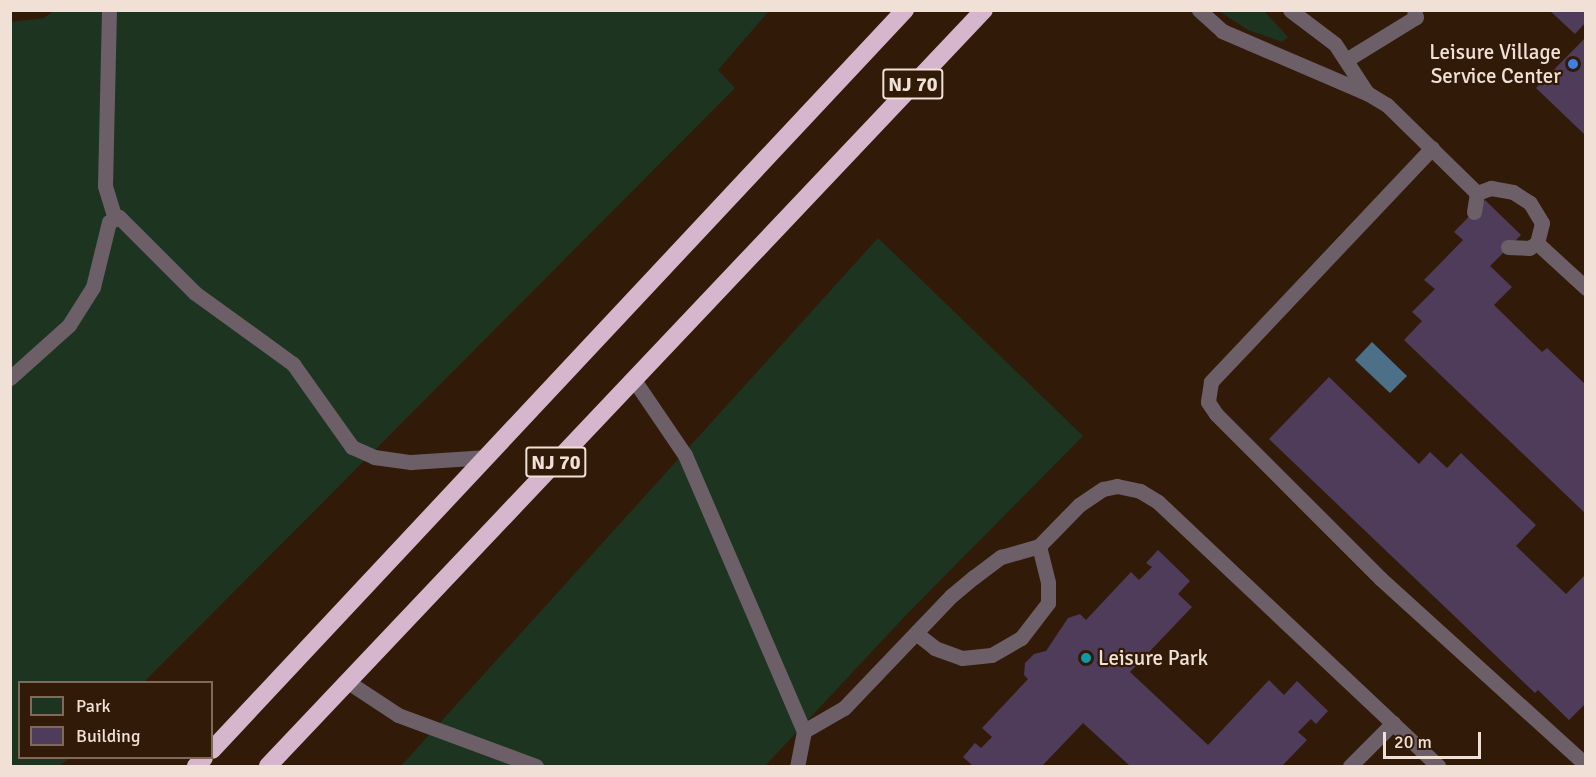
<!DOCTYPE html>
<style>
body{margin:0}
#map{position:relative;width:1596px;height:777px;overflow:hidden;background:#321a09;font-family:Signika,sans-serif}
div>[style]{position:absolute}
.green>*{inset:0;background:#1d3421}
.water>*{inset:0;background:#4c7087}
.building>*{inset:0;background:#4e3c5a}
.lane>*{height:15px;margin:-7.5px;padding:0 7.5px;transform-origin:7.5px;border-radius:7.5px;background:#6c5f68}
.highway>*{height:18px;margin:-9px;padding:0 9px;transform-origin:9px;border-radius:9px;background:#d6b6cc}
.dots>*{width:16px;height:16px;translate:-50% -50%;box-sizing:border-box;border:3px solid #321a09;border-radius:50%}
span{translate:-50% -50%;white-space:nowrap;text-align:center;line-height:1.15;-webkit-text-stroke:4.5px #321a09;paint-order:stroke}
.shield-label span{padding:2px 4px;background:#321a09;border:2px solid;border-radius:4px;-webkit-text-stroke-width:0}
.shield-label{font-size:20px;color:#f1e0d6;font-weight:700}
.poi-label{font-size:21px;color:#f1e0d6}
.right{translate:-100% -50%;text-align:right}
.left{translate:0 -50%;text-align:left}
.frame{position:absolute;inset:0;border:12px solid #f1e0d6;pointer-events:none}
.legend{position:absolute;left:18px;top:681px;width:195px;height:78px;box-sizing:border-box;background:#321a09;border:2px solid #7e695b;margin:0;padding:8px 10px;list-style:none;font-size:18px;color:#f1e0d6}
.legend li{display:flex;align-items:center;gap:12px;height:30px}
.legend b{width:30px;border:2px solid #7e695b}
.scale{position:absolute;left:1383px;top:732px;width:98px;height:27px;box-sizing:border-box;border:3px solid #f1e0d6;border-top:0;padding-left:8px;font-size:18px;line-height:21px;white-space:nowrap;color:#f1e0d6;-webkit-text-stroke:4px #321a09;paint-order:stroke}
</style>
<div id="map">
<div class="green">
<div style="clip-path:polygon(55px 10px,769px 11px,718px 70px,735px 88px,144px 682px,20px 682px,20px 758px,69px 758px,60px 766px,11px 766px,10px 22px,44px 18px)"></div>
<div style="clip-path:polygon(1219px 11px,1264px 11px,1288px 37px,1282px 42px,1248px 30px)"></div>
<div style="clip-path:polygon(878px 238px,1083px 436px,906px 615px,765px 766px,401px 766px)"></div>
</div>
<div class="water">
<div style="clip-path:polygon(1372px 342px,1407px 376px,1390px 393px,1355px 360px)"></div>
</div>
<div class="building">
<div style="clip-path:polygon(1549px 10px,1586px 10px,1586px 22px,1575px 34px)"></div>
<div style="clip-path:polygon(1586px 37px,1586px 132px,1584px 134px,1536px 88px)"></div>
<div style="clip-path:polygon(1485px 200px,1521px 235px,1490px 266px,1512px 287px,1494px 305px,1542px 352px,1547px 348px,1586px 385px,1586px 514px,1404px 340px,1422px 321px,1412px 312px,1435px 289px,1424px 280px,1463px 240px,1454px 232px)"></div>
<div style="clip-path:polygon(1329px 377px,1419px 464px,1430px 452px,1447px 468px,1461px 453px,1536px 525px,1516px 546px,1566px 594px,1586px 574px,1586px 703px,1569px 720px,1538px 690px,1535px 693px,1269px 439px)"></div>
<div style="clip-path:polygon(1158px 550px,1190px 581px,1178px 594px,1192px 607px,1130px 672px,1208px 745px,1269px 680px,1284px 695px,1297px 681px,1328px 711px,1316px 724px,1311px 719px,1298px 732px,1307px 740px,1282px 766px,1130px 766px,1083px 723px,1042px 766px,973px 766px,963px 757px,975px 743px,981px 748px,992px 737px,982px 728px,1028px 679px,1024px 675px,1025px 663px,1034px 654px,1046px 651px,1068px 618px,1080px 614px,1086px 620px,1131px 572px,1139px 580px,1152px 567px,1146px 563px)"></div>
</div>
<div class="lane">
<div style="left:109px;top:10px;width:176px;rotate:91.3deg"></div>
<div style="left:105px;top:186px;width:34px;rotate:73deg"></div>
<div style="left:1199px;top:10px;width:31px;rotate:42deg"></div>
<div style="left:1222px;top:31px;width:158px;rotate:23.2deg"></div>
<div style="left:1367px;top:93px;width:23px;rotate:31deg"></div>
<div style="left:1387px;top:105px;width:126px;rotate:44.4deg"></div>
<div style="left:1290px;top:10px;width:56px;rotate:37.1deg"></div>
<div style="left:1335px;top:44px;width:59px;rotate:56.9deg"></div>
<div style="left:1346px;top:60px;width:82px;rotate:-31.6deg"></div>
<div style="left:1416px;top:17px;width:7px;rotate:-106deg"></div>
<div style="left:1432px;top:148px;width:322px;rotate:133.4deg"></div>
<div style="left:1211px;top:382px;width:20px;rotate:99deg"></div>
<div style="left:1208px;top:402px;width:14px;rotate:56deg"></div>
<div style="left:1216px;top:414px;width:233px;rotate:45deg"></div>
<div style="left:1381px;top:579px;width:277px;rotate:42.2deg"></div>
<div style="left:1474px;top:212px;width:19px;rotate:-81deg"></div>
<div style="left:1477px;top:193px;width:15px;rotate:-20deg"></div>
<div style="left:1491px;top:188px;width:22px;rotate:10deg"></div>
<div style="left:1513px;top:192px;width:20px;rotate:33deg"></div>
<div style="left:1530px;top:203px;width:23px;rotate:59deg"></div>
<div style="left:1542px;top:223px;width:21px;rotate:104deg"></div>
<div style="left:1537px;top:243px;width:9px;rotate:148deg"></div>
<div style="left:1529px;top:248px;width:21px;rotate:-177deg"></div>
<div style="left:1537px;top:243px;width:67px;rotate:42.6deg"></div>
<div style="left:10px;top:378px;width:79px;rotate:-41.9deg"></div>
<div style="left:69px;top:325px;width:45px;rotate:-57.7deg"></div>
<div style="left:93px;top:287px;width:67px;rotate:-76.2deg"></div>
<div style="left:109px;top:222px;width:11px;rotate:-27deg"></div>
<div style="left:119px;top:217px;width:107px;rotate:45deg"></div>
<div style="left:195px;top:293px;width:121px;rotate:35.9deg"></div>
<div style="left:293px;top:364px;width:102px;rotate:54.6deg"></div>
<div style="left:352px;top:447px;width:24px;rotate:24deg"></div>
<div style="left:374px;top:457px;width:37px;rotate:8deg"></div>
<div style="left:411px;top:462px;width:76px;rotate:-3.8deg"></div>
<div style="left:634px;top:380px;width:91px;rotate:55.8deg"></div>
<div style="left:685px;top:455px;width:301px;rotate:66.7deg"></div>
<div style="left:804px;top:731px;width:36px;rotate:101deg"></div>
<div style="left:1039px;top:546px;width:57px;rotate:-45.7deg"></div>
<div style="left:1079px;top:505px;width:29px;rotate:-34deg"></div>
<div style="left:1103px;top:489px;width:14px;rotate:-12deg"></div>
<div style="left:1117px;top:486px;width:24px;rotate:12deg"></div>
<div style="left:1140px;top:491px;width:21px;rotate:31deg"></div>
<div style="left:1158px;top:502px;width:385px;rotate:43.3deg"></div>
<div style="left:348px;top:682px;width:60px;rotate:33.4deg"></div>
<div style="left:398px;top:715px;width:147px;rotate:20.3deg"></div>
<div style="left:804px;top:731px;width:46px;rotate:-29.9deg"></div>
<div style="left:844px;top:708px;width:155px;rotate:-46.3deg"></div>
<div style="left:951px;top:596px;width:30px;rotate:-40deg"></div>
<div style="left:974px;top:577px;width:34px;rotate:-37deg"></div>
<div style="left:1001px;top:557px;width:40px;rotate:-16deg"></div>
<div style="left:1039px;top:546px;width:38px;rotate:76deg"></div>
<div style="left:1048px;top:583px;width:20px;rotate:90deg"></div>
<div style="left:1048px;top:603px;width:44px;rotate:127.6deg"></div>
<div style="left:1021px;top:638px;width:34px;rotate:150deg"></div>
<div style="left:991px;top:655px;width:29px;rotate:174deg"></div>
<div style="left:962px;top:658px;width:29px;rotate:-160deg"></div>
<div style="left:935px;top:648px;width:23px;rotate:-142deg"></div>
<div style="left:1350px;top:766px;width:61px;rotate:-45deg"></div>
</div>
<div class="highway">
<div style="left:212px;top:750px;width:1014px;rotate:-46.88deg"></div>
<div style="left:196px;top:766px;width:11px;rotate:-45deg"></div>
<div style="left:268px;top:766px;width:1041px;rotate:-46.56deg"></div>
</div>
<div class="dots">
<div style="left:1573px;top:64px;background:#3f7fe0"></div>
<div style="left:1086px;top:658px;background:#0f9aa8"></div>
</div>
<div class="shield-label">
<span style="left:913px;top:84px">NJ 70</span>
<span style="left:556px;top:462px">NJ 70</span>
</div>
<div class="poi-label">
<span class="right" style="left:1561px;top:64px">Leisure Village<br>Service Center</span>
<span class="left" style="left:1098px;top:658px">Leisure Park</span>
</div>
<div class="frame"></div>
<ul class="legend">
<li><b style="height:16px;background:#1d3421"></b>Park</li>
<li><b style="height:16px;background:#4e3c5a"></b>Building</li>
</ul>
<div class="scale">20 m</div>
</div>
